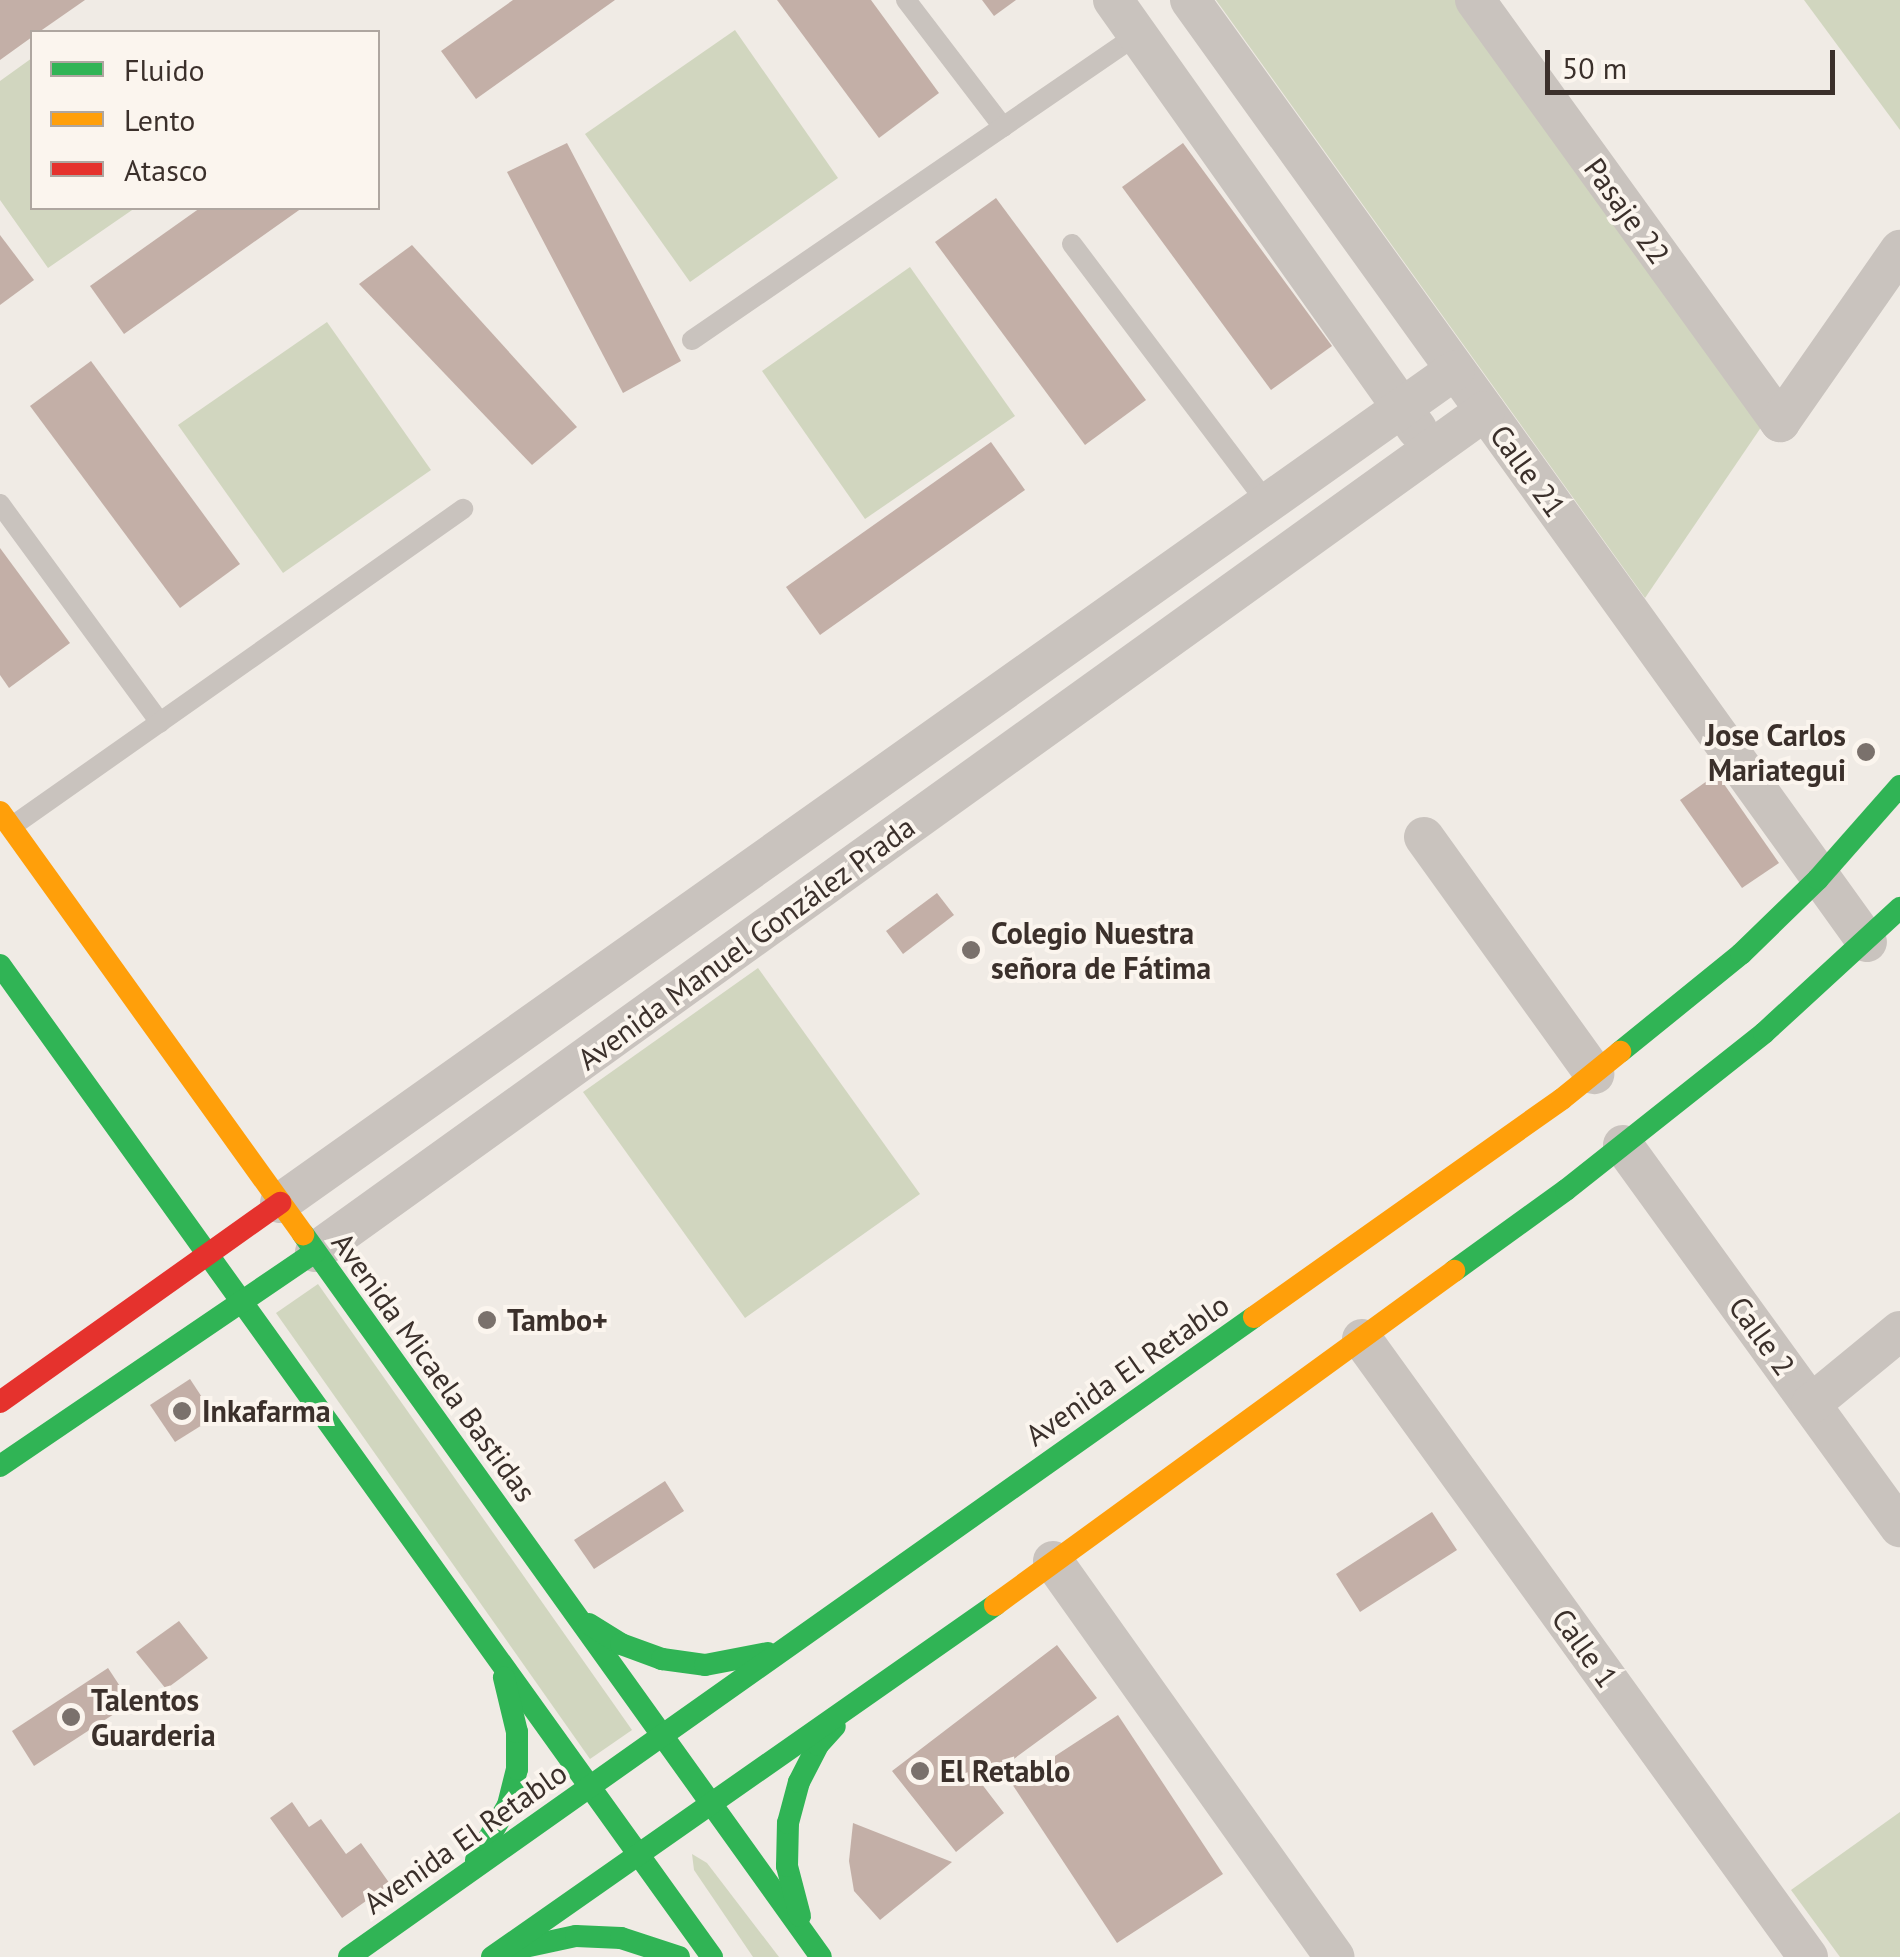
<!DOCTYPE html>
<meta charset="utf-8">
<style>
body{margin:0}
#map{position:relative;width:1900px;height:1957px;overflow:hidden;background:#f0ebe5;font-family:"PT Sans",sans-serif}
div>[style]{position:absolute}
.green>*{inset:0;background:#d1d6bf}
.building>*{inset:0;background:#c3afa7}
.lane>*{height:20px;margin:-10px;padding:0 10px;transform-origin:10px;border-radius:10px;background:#c9c3be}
.street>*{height:40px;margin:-20px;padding:0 20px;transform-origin:20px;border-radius:20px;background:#c9c3be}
.fast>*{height:22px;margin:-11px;padding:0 11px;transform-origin:11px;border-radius:11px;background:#30b455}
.slow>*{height:22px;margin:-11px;padding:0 11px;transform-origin:11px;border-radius:11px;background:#ff9f0a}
.jam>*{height:22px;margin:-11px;padding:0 11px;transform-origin:11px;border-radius:11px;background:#e5322d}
.dots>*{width:28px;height:28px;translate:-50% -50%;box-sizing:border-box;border:5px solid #fbf5ee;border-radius:50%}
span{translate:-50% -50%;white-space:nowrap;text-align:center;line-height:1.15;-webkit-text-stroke:8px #fbf5ee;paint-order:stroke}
.street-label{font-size:30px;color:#3b302b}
.poi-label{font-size:30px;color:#3b302b;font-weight:700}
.right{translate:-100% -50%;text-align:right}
.left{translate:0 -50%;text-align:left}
.legend{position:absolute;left:30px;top:30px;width:350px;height:180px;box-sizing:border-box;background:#fbf5ee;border:2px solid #aea6a0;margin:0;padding:12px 18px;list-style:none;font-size:30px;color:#3b302b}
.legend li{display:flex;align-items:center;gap:20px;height:50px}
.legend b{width:50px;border:2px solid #aea6a0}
.scale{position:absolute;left:1545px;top:50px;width:290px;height:45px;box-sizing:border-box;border:5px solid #3b302b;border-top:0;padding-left:12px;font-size:30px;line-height:35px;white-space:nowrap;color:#3b302b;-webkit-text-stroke:8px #fbf5ee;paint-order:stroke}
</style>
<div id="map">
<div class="green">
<div style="clip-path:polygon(1216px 0,1462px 0,1766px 420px,1645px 598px)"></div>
<div style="clip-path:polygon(1804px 0,1900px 0,1900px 130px)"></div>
<div style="clip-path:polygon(735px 30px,838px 178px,690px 282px,585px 134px)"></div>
<div style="clip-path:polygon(32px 58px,32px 208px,135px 208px,48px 268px,0 200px,0 81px)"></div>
<div style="clip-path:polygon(910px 267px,1015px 416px,865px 519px,762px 371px)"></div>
<div style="clip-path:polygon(327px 322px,431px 470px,283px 573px,178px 425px)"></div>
<div style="clip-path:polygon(758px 968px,920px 1194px,745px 1318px,583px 1092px)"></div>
<div style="clip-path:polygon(318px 1284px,632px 1730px,590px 1759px,276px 1313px)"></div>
<div style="clip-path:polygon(1900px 1812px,1900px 1957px,1840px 1957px,1791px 1890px)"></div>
<div style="clip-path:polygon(692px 1854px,707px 1863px,779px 1957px,753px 1957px,694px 1870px)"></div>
</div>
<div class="building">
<div style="clip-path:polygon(0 0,85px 0,39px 32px,32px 32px,32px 37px,0 60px)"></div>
<div style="clip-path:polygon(513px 0,615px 0,476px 99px,441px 51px)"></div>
<div style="clip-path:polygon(777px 0,871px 0,939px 93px,879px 138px)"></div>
<div style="clip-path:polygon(982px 0,1016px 0,994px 16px)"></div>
<div style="clip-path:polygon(567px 143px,681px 361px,623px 393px,507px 172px)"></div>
<div style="clip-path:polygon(1183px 143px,1332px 346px,1271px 390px,1122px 187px)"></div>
<div style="clip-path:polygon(996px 198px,1146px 400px,1085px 445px,935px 242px)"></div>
<div style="clip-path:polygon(200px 208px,302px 208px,124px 334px,90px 286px)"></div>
<div style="clip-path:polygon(0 235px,34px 280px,0 305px)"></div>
<div style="clip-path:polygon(412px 245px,577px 427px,532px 465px,359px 284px)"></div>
<div style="clip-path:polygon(91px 361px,240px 564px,180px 608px,30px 406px)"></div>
<div style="clip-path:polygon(991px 442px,1025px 490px,820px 635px,786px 587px)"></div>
<div style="clip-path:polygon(0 548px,70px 643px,9px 688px,0 675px)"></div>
<div style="clip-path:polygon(1717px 774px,1779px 863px,1742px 888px,1680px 800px)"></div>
<div style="clip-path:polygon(937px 893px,954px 915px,903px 954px,886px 931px)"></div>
<div style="clip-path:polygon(190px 1379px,215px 1417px,175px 1442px,150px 1405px)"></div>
<div style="clip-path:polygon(665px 1481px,684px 1511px,594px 1569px,574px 1540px)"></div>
<div style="clip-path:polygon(1432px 1512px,1457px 1550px,1360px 1612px,1336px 1574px)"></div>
<div style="clip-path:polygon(179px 1621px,208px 1658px,166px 1689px,136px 1652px)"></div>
<div style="clip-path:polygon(1057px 1645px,1097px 1698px,981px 1783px,1004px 1813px,956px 1852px,892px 1771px)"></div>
<div style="clip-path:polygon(108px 1668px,131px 1703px,34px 1766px,12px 1731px)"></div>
<div style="clip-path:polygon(1118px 1715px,1223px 1874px,1117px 1943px,1012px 1784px)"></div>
<div style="clip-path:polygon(292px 1802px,309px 1827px,321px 1819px,346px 1854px,361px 1843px,390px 1884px,342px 1918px,270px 1818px)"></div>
<div style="clip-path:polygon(853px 1823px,952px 1862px,880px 1920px,854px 1891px,849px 1861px)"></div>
</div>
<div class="lane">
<div style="left:906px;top:0;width:160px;rotate:52.6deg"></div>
<div style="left:1072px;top:244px;width:324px;rotate:53deg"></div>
<div style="left:692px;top:340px;width:539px;rotate:-34.43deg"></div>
<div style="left:0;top:504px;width:271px;rotate:53.8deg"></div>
<div style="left:11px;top:827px;width:553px;rotate:-35.13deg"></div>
</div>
<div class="street">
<div style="left:1113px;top:0;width:526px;rotate:54.68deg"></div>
<div style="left:1190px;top:0;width:1160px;rotate:54.3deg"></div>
<div style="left:1475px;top:0;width:521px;rotate:54.14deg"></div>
<div style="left:1780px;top:422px;width:210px;rotate:-55.1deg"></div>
<div style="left:1424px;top:837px;width:292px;rotate:54.3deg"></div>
<div style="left:1623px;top:1145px;width:472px;rotate:54.1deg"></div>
<div style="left:280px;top:1203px;width:1440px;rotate:-35.33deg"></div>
<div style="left:315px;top:1252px;width:1441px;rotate:-35.71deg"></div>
<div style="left:1362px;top:1339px;width:762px;rotate:54.18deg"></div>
<div style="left:1811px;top:1404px;width:115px;rotate:-39.4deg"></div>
<div style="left:1053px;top:1561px;width:486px;rotate:54.6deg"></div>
</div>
<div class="fast">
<div style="left:0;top:965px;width:1221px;rotate:54.33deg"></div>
<div style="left:1620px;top:1052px;width:156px;rotate:-39deg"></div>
<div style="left:1741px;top:954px;width:107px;rotate:-44.2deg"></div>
<div style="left:1818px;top:879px;width:124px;rotate:-48.6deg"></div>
<div style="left:303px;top:1234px;width:889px;rotate:54.38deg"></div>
<div style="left:1454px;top:1271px;width:138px;rotate:-35.9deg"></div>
<div style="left:1566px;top:1190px;width:253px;rotate:-38.4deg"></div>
<div style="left:1764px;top:1033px;width:185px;rotate:-42.6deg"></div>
<div style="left:0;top:1466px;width:381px;rotate:-34.2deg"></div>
<div style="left:589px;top:1624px;width:38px;rotate:32deg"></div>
<div style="left:621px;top:1644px;width:44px;rotate:20.1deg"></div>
<div style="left:662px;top:1659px;width:43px;rotate:7.9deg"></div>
<div style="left:705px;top:1665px;width:64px;rotate:-10.8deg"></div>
<div style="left:476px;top:1860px;width:64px;rotate:-59.8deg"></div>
<div style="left:508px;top:1805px;width:37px;rotate:-76deg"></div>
<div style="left:517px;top:1769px;width:37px;rotate:-90deg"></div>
<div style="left:517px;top:1732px;width:56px;rotate:-103.5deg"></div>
<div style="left:800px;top:1916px;width:52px;rotate:-104.6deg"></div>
<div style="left:787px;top:1866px;width:43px;rotate:-88.7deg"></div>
<div style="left:788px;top:1823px;width:42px;rotate:-75deg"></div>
<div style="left:799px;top:1782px;width:42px;rotate:-62.8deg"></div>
<div style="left:818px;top:1745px;width:25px;rotate:-48deg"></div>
<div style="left:515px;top:1949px;width:62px;rotate:-12deg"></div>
<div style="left:576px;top:1936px;width:45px;rotate:2.5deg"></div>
<div style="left:621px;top:1938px;width:61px;rotate:18.1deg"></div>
<div style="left:349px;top:1957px;width:1108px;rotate:-35.27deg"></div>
<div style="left:492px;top:1957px;width:614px;rotate:-34.98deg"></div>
</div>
<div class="slow">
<div style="left:0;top:812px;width:520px;rotate:54.32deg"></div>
<div style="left:1254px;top:1317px;width:377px;rotate:-35.3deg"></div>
<div style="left:1562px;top:1099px;width:75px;rotate:-39deg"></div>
<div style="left:995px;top:1605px;width:568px;rotate:-36.04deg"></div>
</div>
<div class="jam">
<div style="left:0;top:1402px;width:344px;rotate:-35.4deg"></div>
</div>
<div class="dots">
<div style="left:1866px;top:752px;background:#7a716c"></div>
<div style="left:971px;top:950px;background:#7a716c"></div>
<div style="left:487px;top:1320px;background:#7a716c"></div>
<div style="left:182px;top:1411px;background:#7a716c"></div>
<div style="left:71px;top:1717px;background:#7a716c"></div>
<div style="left:920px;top:1771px;background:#7a716c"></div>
</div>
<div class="street-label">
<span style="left:1627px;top:211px;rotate:54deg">Pasaje 22</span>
<span style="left:1528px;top:471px;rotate:54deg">Calle 21</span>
<span style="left:746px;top:943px;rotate:-36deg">Avenida Manuel González Prada</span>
<span style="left:1762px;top:1336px;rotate:54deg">Calle 2</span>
<span style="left:434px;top:1367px;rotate:54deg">Avenida Micaela Bastidas</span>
<span style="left:1127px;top:1370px;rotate:-35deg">Avenida El Retablo</span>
<span style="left:1585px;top:1648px;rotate:54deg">Calle 1</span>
<span style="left:465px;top:1838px;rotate:-35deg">Avenida El Retablo</span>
</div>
<div class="poi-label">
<span class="right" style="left:1846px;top:752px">Jose Carlos<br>Mariategui</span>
<span class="left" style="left:991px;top:950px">Colegio Nuestra<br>señora de Fátima</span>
<span class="left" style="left:507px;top:1320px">Tambo+</span>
<span class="left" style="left:202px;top:1411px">Inkafarma</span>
<span class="left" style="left:91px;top:1717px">Talentos<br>Guarderia</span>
<span class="left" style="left:940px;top:1771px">El Retablo</span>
</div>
<ul class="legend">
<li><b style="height:12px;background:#30b455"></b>Fluido</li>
<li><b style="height:12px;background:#ff9f0a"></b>Lento</li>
<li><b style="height:12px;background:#e5322d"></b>Atasco</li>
</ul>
<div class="scale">50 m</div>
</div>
